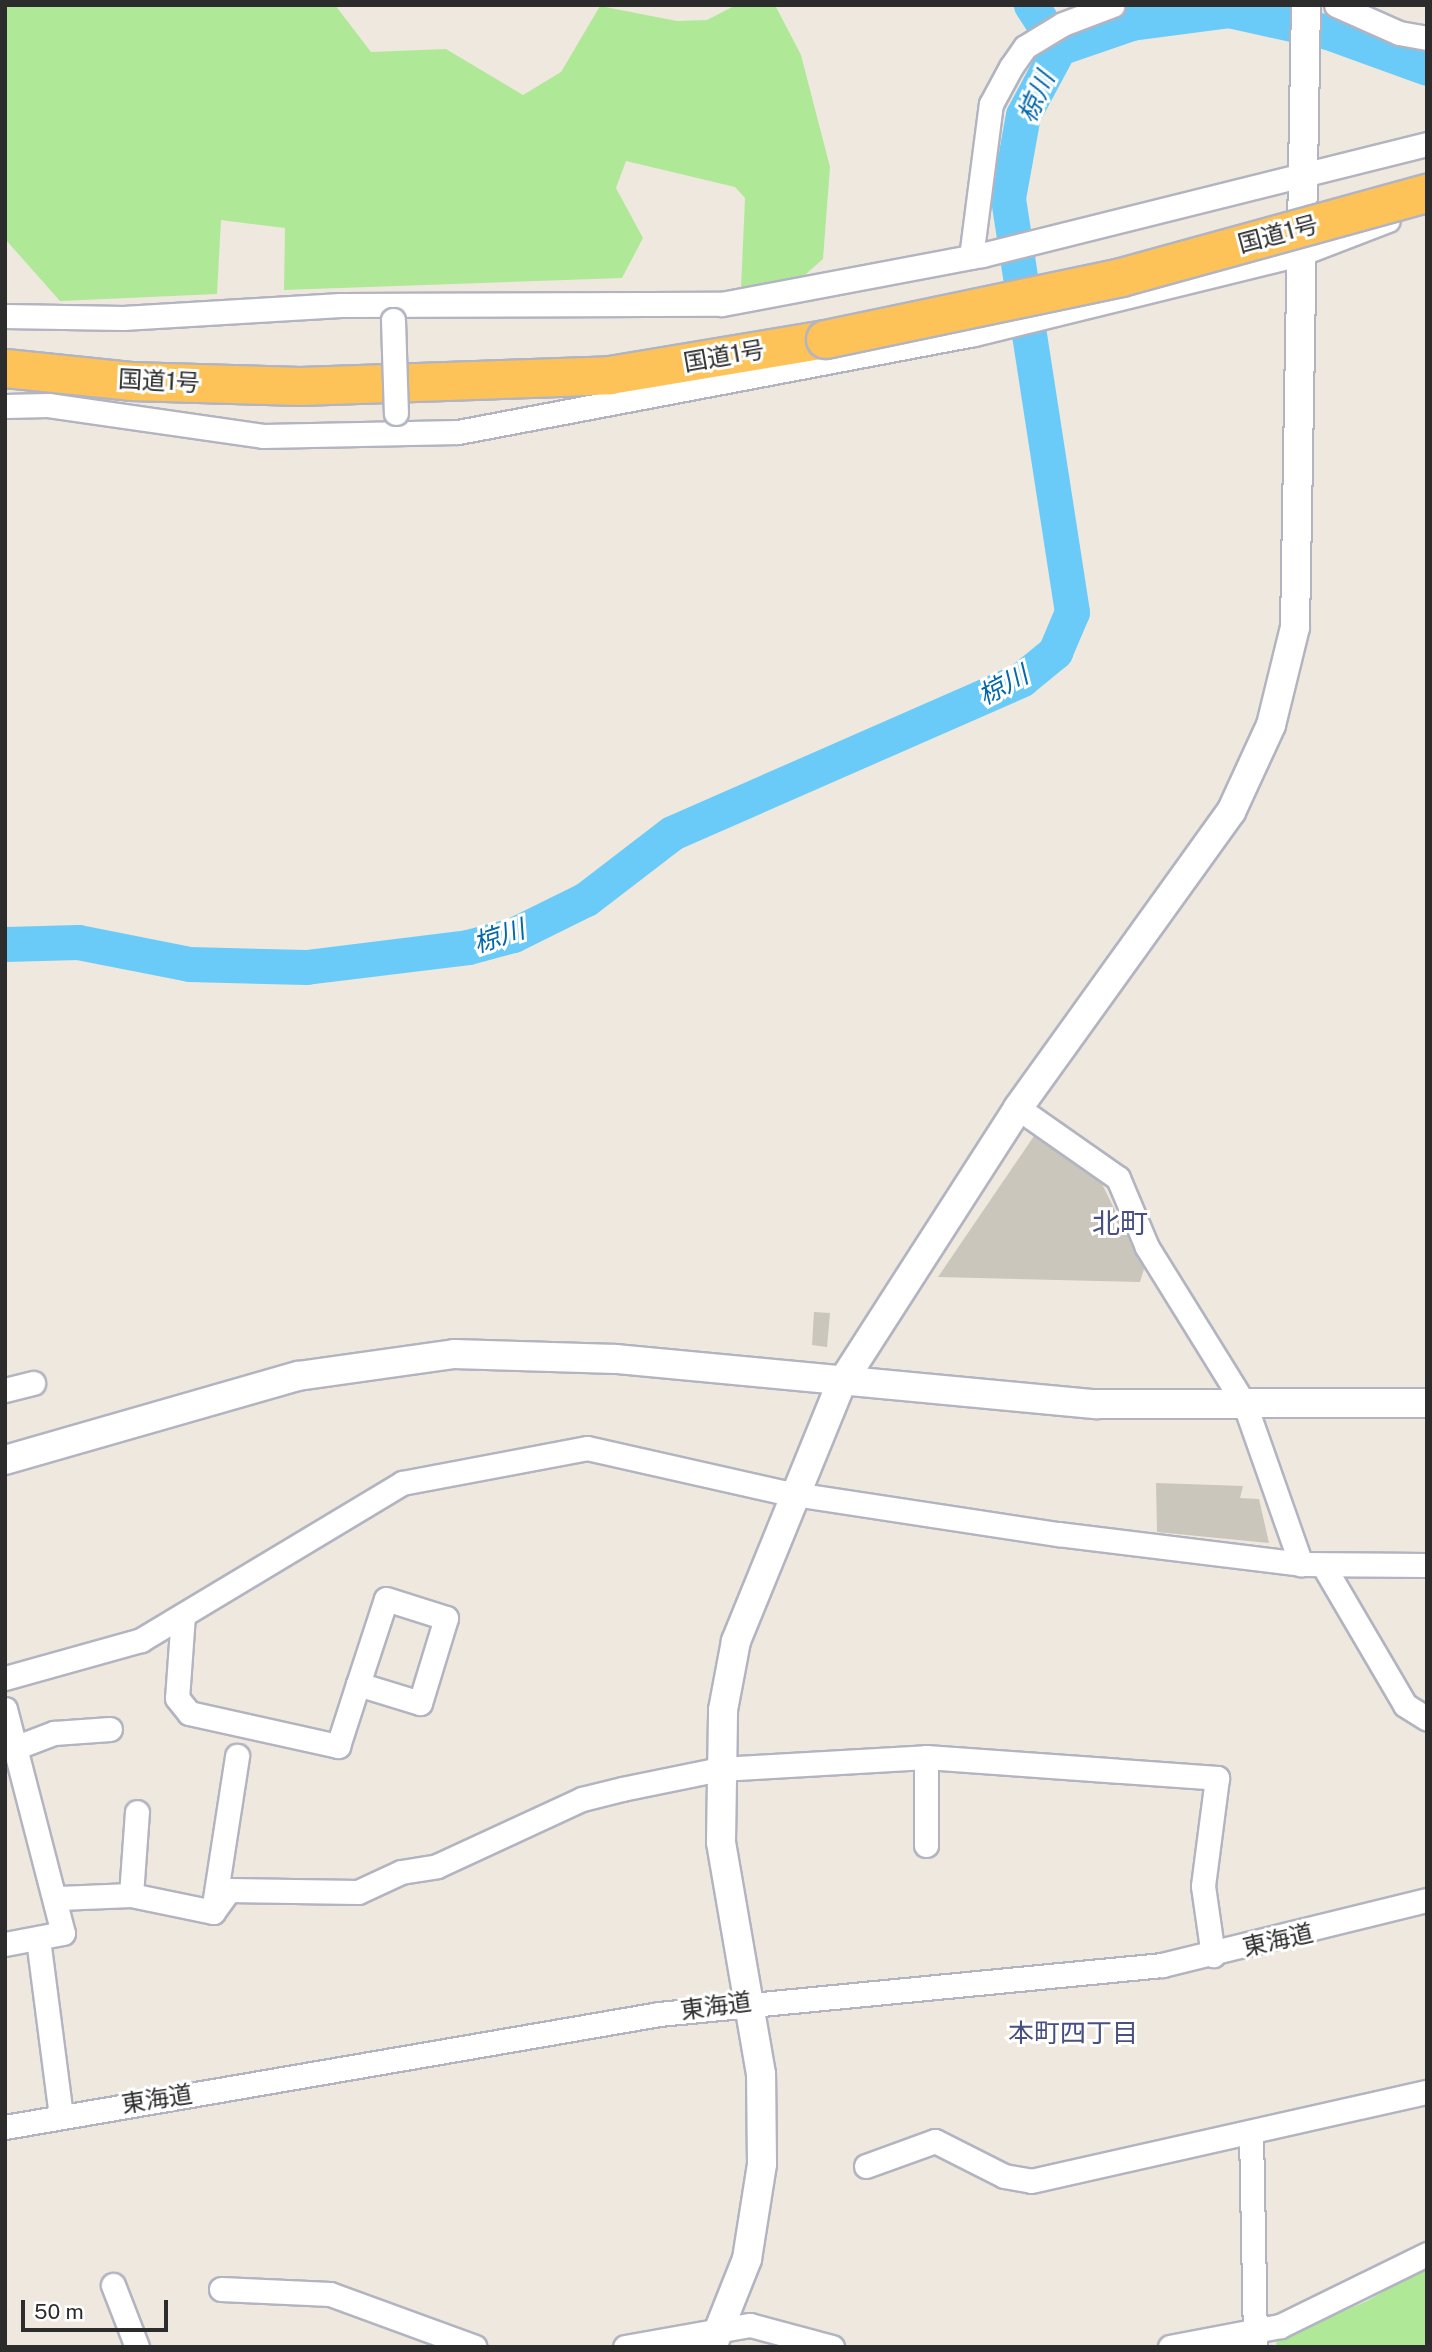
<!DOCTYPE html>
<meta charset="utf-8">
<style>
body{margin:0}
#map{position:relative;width:1432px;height:2352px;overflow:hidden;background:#efe8de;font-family:"Public Sans","Noto Sans JP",sans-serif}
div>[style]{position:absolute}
.green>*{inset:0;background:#afe997}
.river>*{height:35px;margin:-17.5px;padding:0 17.5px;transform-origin:17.5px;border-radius:17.5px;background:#6acbf8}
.building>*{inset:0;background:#cac6bc}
.roads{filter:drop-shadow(2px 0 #b2b4c1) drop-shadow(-2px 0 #b2b4c1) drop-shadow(0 2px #b2b4c1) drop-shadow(0 -2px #b2b4c1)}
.minor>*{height:23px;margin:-11.5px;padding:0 11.5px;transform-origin:11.5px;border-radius:11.5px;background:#fff}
.tertiary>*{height:28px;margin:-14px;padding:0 14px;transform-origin:14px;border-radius:14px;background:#fff}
.trunk>*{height:37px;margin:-18.5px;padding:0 18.5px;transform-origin:18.5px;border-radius:18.5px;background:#fec358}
.bridges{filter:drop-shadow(2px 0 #b2b4c1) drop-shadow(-2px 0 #b2b4c1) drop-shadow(0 2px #b2b4c1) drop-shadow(0 -2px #b2b4c1)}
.minor-bridge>*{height:23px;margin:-11.5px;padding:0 11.5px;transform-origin:11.5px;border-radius:11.5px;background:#fff}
.trunk-bridge>*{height:37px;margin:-18.5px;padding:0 18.5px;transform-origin:18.5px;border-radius:18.5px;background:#fec358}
span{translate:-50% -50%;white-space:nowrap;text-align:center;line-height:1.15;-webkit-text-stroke:6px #fff;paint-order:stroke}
.street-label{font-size:24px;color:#2c2c2c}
.water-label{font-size:26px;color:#0368aa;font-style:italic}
.neighbourhood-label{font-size:26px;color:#485081}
.quarter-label{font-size:28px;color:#485081}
.frame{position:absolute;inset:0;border:7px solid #2c2c2c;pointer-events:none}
.scale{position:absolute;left:21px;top:2300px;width:147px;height:32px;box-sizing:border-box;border:4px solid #2c2c2c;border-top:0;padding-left:9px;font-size:21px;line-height:24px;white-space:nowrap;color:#2c2c2c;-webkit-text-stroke:5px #fff;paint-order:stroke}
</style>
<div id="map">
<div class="green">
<div style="clip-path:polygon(5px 5px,335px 5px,371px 52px,446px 49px,523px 95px,561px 72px,600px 6px,677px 21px,707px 20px,736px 5px,775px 5px,801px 55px,830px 167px,823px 259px,791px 287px,741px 288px,745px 198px,735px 187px,626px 161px,616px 188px,643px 238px,622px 278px,284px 290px,285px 228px,221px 220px,217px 294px,60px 301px,5px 239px)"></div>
<div style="clip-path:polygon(1427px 2266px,1427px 2347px,1277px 2347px,1276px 2340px,1367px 2301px)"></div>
</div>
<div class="river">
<div style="left:1031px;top:5px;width:51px;rotate:56.9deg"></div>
<div style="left:5px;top:944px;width:73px;rotate:-1.6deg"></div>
<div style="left:78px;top:942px;width:113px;rotate:11.2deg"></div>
<div style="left:189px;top:964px;width:117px;rotate:1.5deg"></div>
<div style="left:306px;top:967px;width:163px;rotate:-7deg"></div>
<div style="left:468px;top:947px;width:47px;rotate:-14.9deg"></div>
<div style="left:513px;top:935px;width:81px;rotate:-26.3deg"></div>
<div style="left:586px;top:899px;width:108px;rotate:-37.5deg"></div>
<div style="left:672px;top:833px;width:382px;rotate:-23.7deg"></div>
<div style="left:1022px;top:679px;width:43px;rotate:-39.3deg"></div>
<div style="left:1055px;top:652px;width:43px;rotate:-67deg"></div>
<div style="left:1072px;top:612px;width:419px;rotate:-98.8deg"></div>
<div style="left:1008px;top:198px;width:84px;rotate:-79.8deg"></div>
<div style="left:1023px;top:115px;width:76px;rotate:-61.8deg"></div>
<div style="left:1059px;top:48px;width:76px;rotate:-19.1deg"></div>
<div style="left:1131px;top:23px;width:98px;rotate:-7.6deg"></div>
<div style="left:1228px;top:10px;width:102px;rotate:12.4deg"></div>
<div style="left:1328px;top:32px;width:105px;rotate:20deg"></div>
</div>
<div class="building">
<div style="clip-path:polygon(1034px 1136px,1102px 1184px,1144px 1269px,1140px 1282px,938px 1277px)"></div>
<div style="clip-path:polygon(814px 1312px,830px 1313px,827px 1347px,812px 1345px)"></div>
<div style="clip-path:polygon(1156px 1483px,1243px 1486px,1240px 1498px,1259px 1499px,1269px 1543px,1157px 1532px)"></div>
</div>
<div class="roads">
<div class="minor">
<div style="left:1336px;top:5px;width:69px;rotate:24deg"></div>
<div style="left:1399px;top:33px;width:28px;rotate:10deg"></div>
<div style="left:971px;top:257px;width:154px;rotate:-82.6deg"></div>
<div style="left:991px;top:104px;width:42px;rotate:-61.6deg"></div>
<div style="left:1011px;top:67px;width:24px;rotate:-55deg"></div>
<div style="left:1025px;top:47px;width:44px;rotate:-31.2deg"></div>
<div style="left:1063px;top:24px;width:53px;rotate:-20.8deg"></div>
<div style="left:5px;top:316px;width:118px;rotate:1deg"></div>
<div style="left:123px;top:318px;width:218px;rotate:-3.4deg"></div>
<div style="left:341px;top:305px;width:381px;rotate:-0.2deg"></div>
<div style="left:722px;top:304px;width:265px;rotate:-10.7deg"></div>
<div style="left:982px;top:255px;width:459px;rotate:-14deg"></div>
<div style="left:5px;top:406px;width:43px;rotate:-1.3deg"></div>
<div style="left:48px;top:405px;width:217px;rotate:8.2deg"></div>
<div style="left:263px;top:436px;width:195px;rotate:-1.2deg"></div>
<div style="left:458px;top:432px;width:525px;rotate:-10.75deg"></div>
<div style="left:974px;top:334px;width:336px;rotate:-13.8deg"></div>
<div style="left:1300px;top:254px;width:94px;rotate:-21.1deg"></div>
<div style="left:1018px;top:1108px;width:122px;rotate:35deg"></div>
<div style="left:1118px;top:1178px;width:75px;rotate:67.2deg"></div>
<div style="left:1147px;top:1247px;width:186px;rotate:58.2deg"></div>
<div style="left:1245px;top:1405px;width:169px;rotate:70.6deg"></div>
<div style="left:5px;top:1390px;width:29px;rotate:-14deg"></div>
<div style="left:1323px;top:1565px;width:162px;rotate:59.6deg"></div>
<div style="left:1405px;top:1705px;width:26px;rotate:32deg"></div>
<div style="left:183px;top:1615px;width:83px;rotate:94.1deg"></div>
<div style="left:177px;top:1698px;width:19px;rotate:51deg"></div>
<div style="left:189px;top:1713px;width:153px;rotate:12.5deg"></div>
<div style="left:338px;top:1746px;width:65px;rotate:-72.1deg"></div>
<div style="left:358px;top:1684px;width:89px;rotate:-71.8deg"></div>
<div style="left:386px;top:1599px;width:63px;rotate:17.6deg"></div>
<div style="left:446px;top:1618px;width:89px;rotate:107deg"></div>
<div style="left:420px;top:1703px;width:65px;rotate:-163deg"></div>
<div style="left:5px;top:1678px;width:141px;rotate:-15.6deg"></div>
<div style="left:141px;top:1640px;width:305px;rotate:-31deg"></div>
<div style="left:402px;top:1483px;width:188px;rotate:-10.7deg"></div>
<div style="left:587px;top:1448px;width:200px;rotate:12.7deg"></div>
<div style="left:782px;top:1492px;width:279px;rotate:8.7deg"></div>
<div style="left:1058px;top:1534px;width:245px;rotate:7deg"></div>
<div style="left:1301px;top:1564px;width:126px;rotate:0.5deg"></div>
<div style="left:5px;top:1709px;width:231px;rotate:75.5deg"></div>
<div style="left:63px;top:1933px;width:59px;rotate:169.3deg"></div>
<div style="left:17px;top:1747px;width:40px;rotate:-21deg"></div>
<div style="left:54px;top:1733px;width:56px;rotate:-4.1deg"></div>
<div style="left:926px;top:1845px;width:88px;rotate:-90deg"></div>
<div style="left:131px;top:1895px;width:84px;rotate:11.7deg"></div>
<div style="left:213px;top:1912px;width:27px;rotate:-54deg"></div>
<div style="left:229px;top:1890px;width:129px;rotate:0.9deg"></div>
<div style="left:358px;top:1892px;width:47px;rotate:-24.9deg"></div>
<div style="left:401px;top:1872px;width:36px;rotate:-9deg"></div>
<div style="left:437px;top:1866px;width:160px;rotate:-24.8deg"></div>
<div style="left:582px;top:1799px;width:41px;rotate:-14deg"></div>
<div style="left:622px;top:1789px;width:100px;rotate:-11.5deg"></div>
<div style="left:720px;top:1769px;width:206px;rotate:-3.3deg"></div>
<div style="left:926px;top:1757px;width:292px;rotate:4.1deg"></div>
<div style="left:1217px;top:1778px;width:109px;rotate:97.4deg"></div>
<div style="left:1203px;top:1886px;width:70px;rotate:81.8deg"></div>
<div style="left:59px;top:1898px;width:72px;rotate:-2.4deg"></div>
<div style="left:131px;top:1895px;width:83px;rotate:-85.9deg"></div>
<div style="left:214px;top:1905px;width:151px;rotate:-81.2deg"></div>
<div style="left:38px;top:1939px;width:177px;rotate:82.6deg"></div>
<div style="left:5px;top:2127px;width:664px;rotate:-9.8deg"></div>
<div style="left:659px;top:2014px;width:505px;rotate:-5.56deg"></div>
<div style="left:1162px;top:1965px;width:273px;rotate:-13.8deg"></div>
<div style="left:1251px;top:2132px;width:215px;rotate:88.9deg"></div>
<div style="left:866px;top:2166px;width:73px;rotate:-19.9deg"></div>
<div style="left:935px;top:2141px;width:77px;rotate:26.9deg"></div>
<div style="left:1004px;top:2176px;width:27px;rotate:10deg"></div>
<div style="left:1031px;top:2181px;width:406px;rotate:-12.7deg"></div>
<div style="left:113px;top:2285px;width:66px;rotate:68.8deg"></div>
<div style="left:221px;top:2289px;width:109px;rotate:2.6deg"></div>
<div style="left:330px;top:2294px;width:154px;rotate:20.1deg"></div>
<div style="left:625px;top:2347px;width:127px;rotate:-10deg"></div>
<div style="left:750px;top:2325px;width:85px;rotate:15deg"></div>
<div style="left:1170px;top:2347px;width:112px;rotate:-10.8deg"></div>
<div style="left:1280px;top:2326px;width:164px;rotate:-26.1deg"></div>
</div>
<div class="tertiary">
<div style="left:5px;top:1460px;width:305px;rotate:-16deg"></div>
<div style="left:298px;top:1376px;width:158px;rotate:-8deg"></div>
<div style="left:454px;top:1354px;width:162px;rotate:1.8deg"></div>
<div style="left:616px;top:1359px;width:482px;rotate:5.4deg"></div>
<div style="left:1096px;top:1404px;width:331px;rotate:-0.2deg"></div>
<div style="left:712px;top:2347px;width:95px;rotate:-68.3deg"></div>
<div style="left:747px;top:2259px;width:96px;rotate:-81deg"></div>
<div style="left:762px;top:2164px;width:90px;rotate:-90.6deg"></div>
<div style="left:761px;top:2074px;width:235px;rotate:-99.8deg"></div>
<div style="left:721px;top:1842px;width:132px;rotate:-89.1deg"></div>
<div style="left:723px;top:1710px;width:70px;rotate:-79.3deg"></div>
<div style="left:736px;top:1641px;width:278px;rotate:-67.8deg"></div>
<div style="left:841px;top:1384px;width:328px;rotate:-57.3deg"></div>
<div style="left:1018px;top:1108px;width:365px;rotate:-54.3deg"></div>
<div style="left:1231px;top:812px;width:96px;rotate:-65.3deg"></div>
<div style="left:1271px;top:725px;width:101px;rotate:-76.2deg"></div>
<div style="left:1295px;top:627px;width:622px;rotate:-88.99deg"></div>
</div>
<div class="trunk">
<div style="left:5px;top:368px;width:126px;rotate:5.9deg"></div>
<div style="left:130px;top:381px;width:170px;rotate:1.7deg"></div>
<div style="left:300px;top:386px;width:310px;rotate:-2deg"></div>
<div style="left:610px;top:375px;width:218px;rotate:-9.5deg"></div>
</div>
</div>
<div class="bridges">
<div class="minor-bridge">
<div style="left:393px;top:320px;width:93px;rotate:88.2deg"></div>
</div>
<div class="trunk-bridge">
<div style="left:825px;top:339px;width:302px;rotate:-11.8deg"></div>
<div style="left:1121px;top:277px;width:317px;rotate:-15.4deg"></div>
</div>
</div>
<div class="street-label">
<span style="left:1278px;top:234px;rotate:-15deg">国道1号</span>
<span style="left:724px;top:356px;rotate:-10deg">国道1号</span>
<span style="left:159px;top:381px;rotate:3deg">国道1号</span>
<span style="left:1278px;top:1940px;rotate:-13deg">東海道</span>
<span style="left:716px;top:2006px;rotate:-8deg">東海道</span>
<span style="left:157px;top:2099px;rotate:-9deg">東海道</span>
</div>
<div class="water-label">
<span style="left:1036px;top:97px;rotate:-66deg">椋川</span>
<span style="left:1003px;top:685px;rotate:-28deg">椋川</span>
<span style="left:499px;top:936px;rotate:-18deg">椋川</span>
</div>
<div class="neighbourhood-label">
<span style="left:1073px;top:2033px">本町四丁目</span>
</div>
<div class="quarter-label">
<span style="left:1120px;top:1223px">北町</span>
</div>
<div class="frame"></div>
<div class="scale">50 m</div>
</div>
